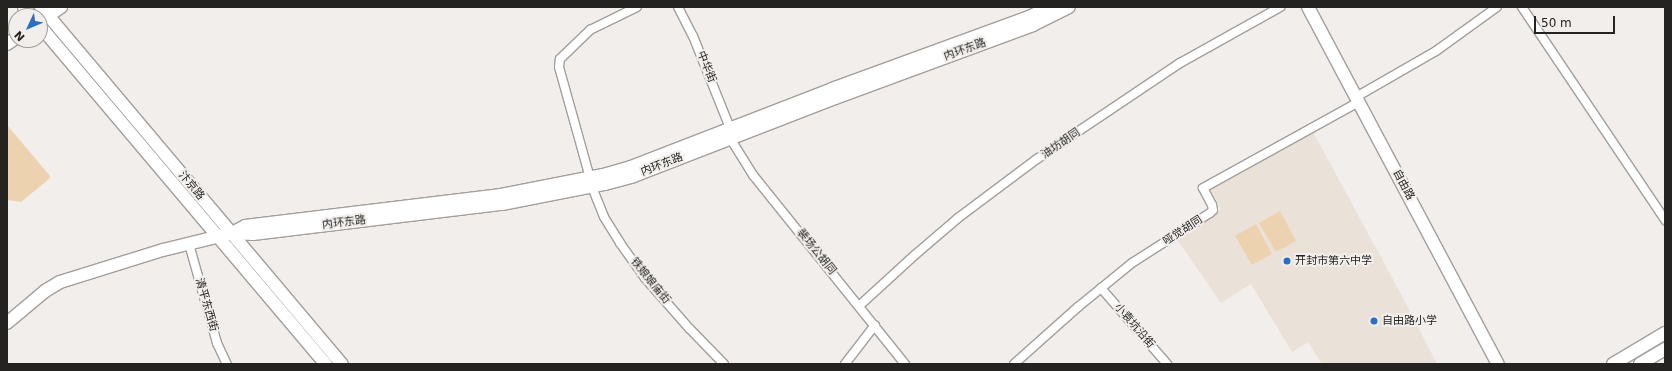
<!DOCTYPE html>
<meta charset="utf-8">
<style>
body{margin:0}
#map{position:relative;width:1672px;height:371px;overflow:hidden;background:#f1eeeb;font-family:"DejaVu Sans","Noto Sans SC",sans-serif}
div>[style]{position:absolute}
.built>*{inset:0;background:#eae2d8}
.green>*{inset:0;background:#edd2af}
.roads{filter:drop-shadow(1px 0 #a29f9c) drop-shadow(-1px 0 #a29f9c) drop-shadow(0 1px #a29f9c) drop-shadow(0 -1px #a29f9c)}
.street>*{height:8px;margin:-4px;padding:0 4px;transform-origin:4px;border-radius:4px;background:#fff}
.secondary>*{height:12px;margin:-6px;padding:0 6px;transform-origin:6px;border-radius:6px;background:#fff}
.dots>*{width:11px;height:11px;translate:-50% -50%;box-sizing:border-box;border:2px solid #f1eeeb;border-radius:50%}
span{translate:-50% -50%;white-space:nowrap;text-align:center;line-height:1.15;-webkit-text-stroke:4px #f1eeeb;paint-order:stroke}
.street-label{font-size:11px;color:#242322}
.poi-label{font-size:11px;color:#242322}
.left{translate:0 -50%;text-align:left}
.frame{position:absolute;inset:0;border:8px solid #242322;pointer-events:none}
.north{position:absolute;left:8px;top:8px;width:40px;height:40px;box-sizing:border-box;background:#f1eeeb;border:1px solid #9f9d9b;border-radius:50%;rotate:226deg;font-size:11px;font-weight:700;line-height:16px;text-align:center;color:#242322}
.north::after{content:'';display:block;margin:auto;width:14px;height:18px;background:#2870c1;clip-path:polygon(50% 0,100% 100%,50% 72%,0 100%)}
.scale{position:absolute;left:1534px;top:16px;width:81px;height:18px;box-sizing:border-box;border:2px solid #242322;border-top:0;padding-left:5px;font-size:12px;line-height:14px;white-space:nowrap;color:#242322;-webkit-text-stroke:3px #f1eeeb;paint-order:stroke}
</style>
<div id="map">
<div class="built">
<div style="clip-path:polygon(1312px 130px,1401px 294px,1437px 364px,1322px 364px,1308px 342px,1292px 352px,1251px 284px,1221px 303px,1176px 238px,1221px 209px,1209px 187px)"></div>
</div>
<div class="green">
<div style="clip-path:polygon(7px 125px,50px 176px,49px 179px,21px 202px,7px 200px)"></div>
<div style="clip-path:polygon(1280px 211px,1296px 241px,1276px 252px,1259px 223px)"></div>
<div style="clip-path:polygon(1256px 224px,1272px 254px,1252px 265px,1235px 236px)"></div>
</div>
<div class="roads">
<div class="street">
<div style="left:678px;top:7px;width:33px;rotate:63deg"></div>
<div style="left:693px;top:36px;width:99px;rotate:68.1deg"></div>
<div style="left:1522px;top:7px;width:257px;rotate:56.1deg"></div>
<div style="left:1356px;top:97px;width:92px;rotate:-29.9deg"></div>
<div style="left:1436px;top:51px;width:75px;rotate:-35.8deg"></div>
<div style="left:730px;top:138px;width:44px;rotate:58.1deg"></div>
<div style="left:753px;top:175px;width:243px;rotate:51.2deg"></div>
<div style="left:590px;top:178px;width:115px;rotate:-105.6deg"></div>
<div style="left:559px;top:67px;width:8px;rotate:-83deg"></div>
<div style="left:560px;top:59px;width:42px;rotate:-44deg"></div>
<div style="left:590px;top:30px;width:52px;rotate:-26.1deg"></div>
<div style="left:592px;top:187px;width:32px;rotate:68deg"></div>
<div style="left:604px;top:217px;width:31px;rotate:58deg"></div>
<div style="left:620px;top:243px;width:43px;rotate:54.5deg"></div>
<div style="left:645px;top:278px;width:67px;rotate:48.7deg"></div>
<div style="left:689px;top:328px;width:50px;rotate:45.8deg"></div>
<div style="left:189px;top:244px;width:103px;rotate:74.2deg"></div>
<div style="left:217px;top:343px;width:23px;rotate:65deg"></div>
<div style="left:1101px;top:288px;width:101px;rotate:49deg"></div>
<div style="left:859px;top:306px;width:77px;rotate:-42.4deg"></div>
<div style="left:916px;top:254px;width:55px;rotate:-40.6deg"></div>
<div style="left:958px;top:218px;width:99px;rotate:-36.8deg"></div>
<div style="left:1037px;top:159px;width:172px;rotate:-33.9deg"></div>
<div style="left:1180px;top:63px;width:115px;rotate:-29.2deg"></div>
<div style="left:845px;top:364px;width:49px;rotate:-52.4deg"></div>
<div style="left:1014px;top:364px;width:86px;rotate:-41.7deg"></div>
<div style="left:1078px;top:307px;width:70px;rotate:-39.2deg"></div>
<div style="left:1132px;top:263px;width:93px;rotate:-32.7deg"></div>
<div style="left:1210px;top:213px;width:4px;rotate:-45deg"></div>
<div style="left:1213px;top:210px;width:5px;rotate:-101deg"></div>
<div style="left:1212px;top:205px;width:19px;rotate:-118deg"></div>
<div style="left:1203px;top:188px;width:178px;rotate:-28.9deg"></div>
</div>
<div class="secondary">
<div style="left:24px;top:7px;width:11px;rotate:52deg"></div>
<div style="left:41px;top:7px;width:467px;rotate:49.9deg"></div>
<div style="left:1308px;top:7px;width:404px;rotate:62deg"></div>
<div style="left:42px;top:20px;width:23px;rotate:-34deg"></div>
<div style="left:40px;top:26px;width:443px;rotate:49.8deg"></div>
<div style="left:7px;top:44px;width:11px;rotate:-34deg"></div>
<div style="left:232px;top:233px;width:21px;rotate:3deg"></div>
<div style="left:253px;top:234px;width:251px;rotate:-6.9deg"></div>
<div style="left:502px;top:204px;width:105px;rotate:-11deg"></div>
<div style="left:605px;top:184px;width:30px;rotate:-15deg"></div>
<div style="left:634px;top:176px;width:216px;rotate:-21.2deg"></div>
<div style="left:835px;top:98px;width:211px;rotate:-20.2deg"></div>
<div style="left:1033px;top:25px;width:40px;rotate:-26.6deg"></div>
<div style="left:7px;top:323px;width:50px;rotate:-40.1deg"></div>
<div style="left:45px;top:291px;width:17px;rotate:-31deg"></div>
<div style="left:60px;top:282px;width:108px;rotate:-17.3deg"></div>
<div style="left:163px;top:250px;width:71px;rotate:-13.8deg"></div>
<div style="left:232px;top:233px;width:15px;rotate:-28deg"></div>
<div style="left:245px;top:226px;width:258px;rotate:-6.9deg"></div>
<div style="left:501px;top:195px;width:104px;rotate:-11.1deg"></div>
<div style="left:603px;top:175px;width:29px;rotate:-16deg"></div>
<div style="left:631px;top:167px;width:216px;rotate:-21.2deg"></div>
<div style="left:832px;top:89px;width:210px;rotate:-20.1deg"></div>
<div style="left:1029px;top:17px;width:22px;rotate:-27deg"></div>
<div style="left:1613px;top:364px;width:61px;rotate:-30.8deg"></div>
<div style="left:1640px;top:364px;width:29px;rotate:-31deg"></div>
</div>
</div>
<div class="dots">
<div style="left:1287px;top:261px;background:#2870c1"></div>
<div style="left:1374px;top:321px;background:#2870c1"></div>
</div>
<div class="street-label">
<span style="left:965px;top:50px;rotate:-20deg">内环东路</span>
<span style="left:706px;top:67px;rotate:68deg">中华街</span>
<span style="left:1061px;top:144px;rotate:-34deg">油坊胡同</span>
<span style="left:662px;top:165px;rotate:-21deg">内环东路</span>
<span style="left:1403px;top:185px;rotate:62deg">自由路</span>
<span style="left:191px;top:186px;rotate:50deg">汴京路</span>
<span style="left:344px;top:223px;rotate:-7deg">内环东路</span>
<span style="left:1183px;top:231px;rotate:-33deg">哑觉胡同</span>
<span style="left:816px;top:252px;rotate:51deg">裴场公胡同</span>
<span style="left:650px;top:281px;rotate:51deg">铁娘娘庙街</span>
<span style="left:206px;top:305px;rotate:74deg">清平东西街</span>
<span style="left:1134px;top:326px;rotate:49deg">小袁坑沿街</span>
</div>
<div class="poi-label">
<span class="left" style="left:1295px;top:261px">开封市第六中学</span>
<span class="left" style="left:1382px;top:321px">自由路小学</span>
</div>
<div class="frame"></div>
<div class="north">N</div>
<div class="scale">50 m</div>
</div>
